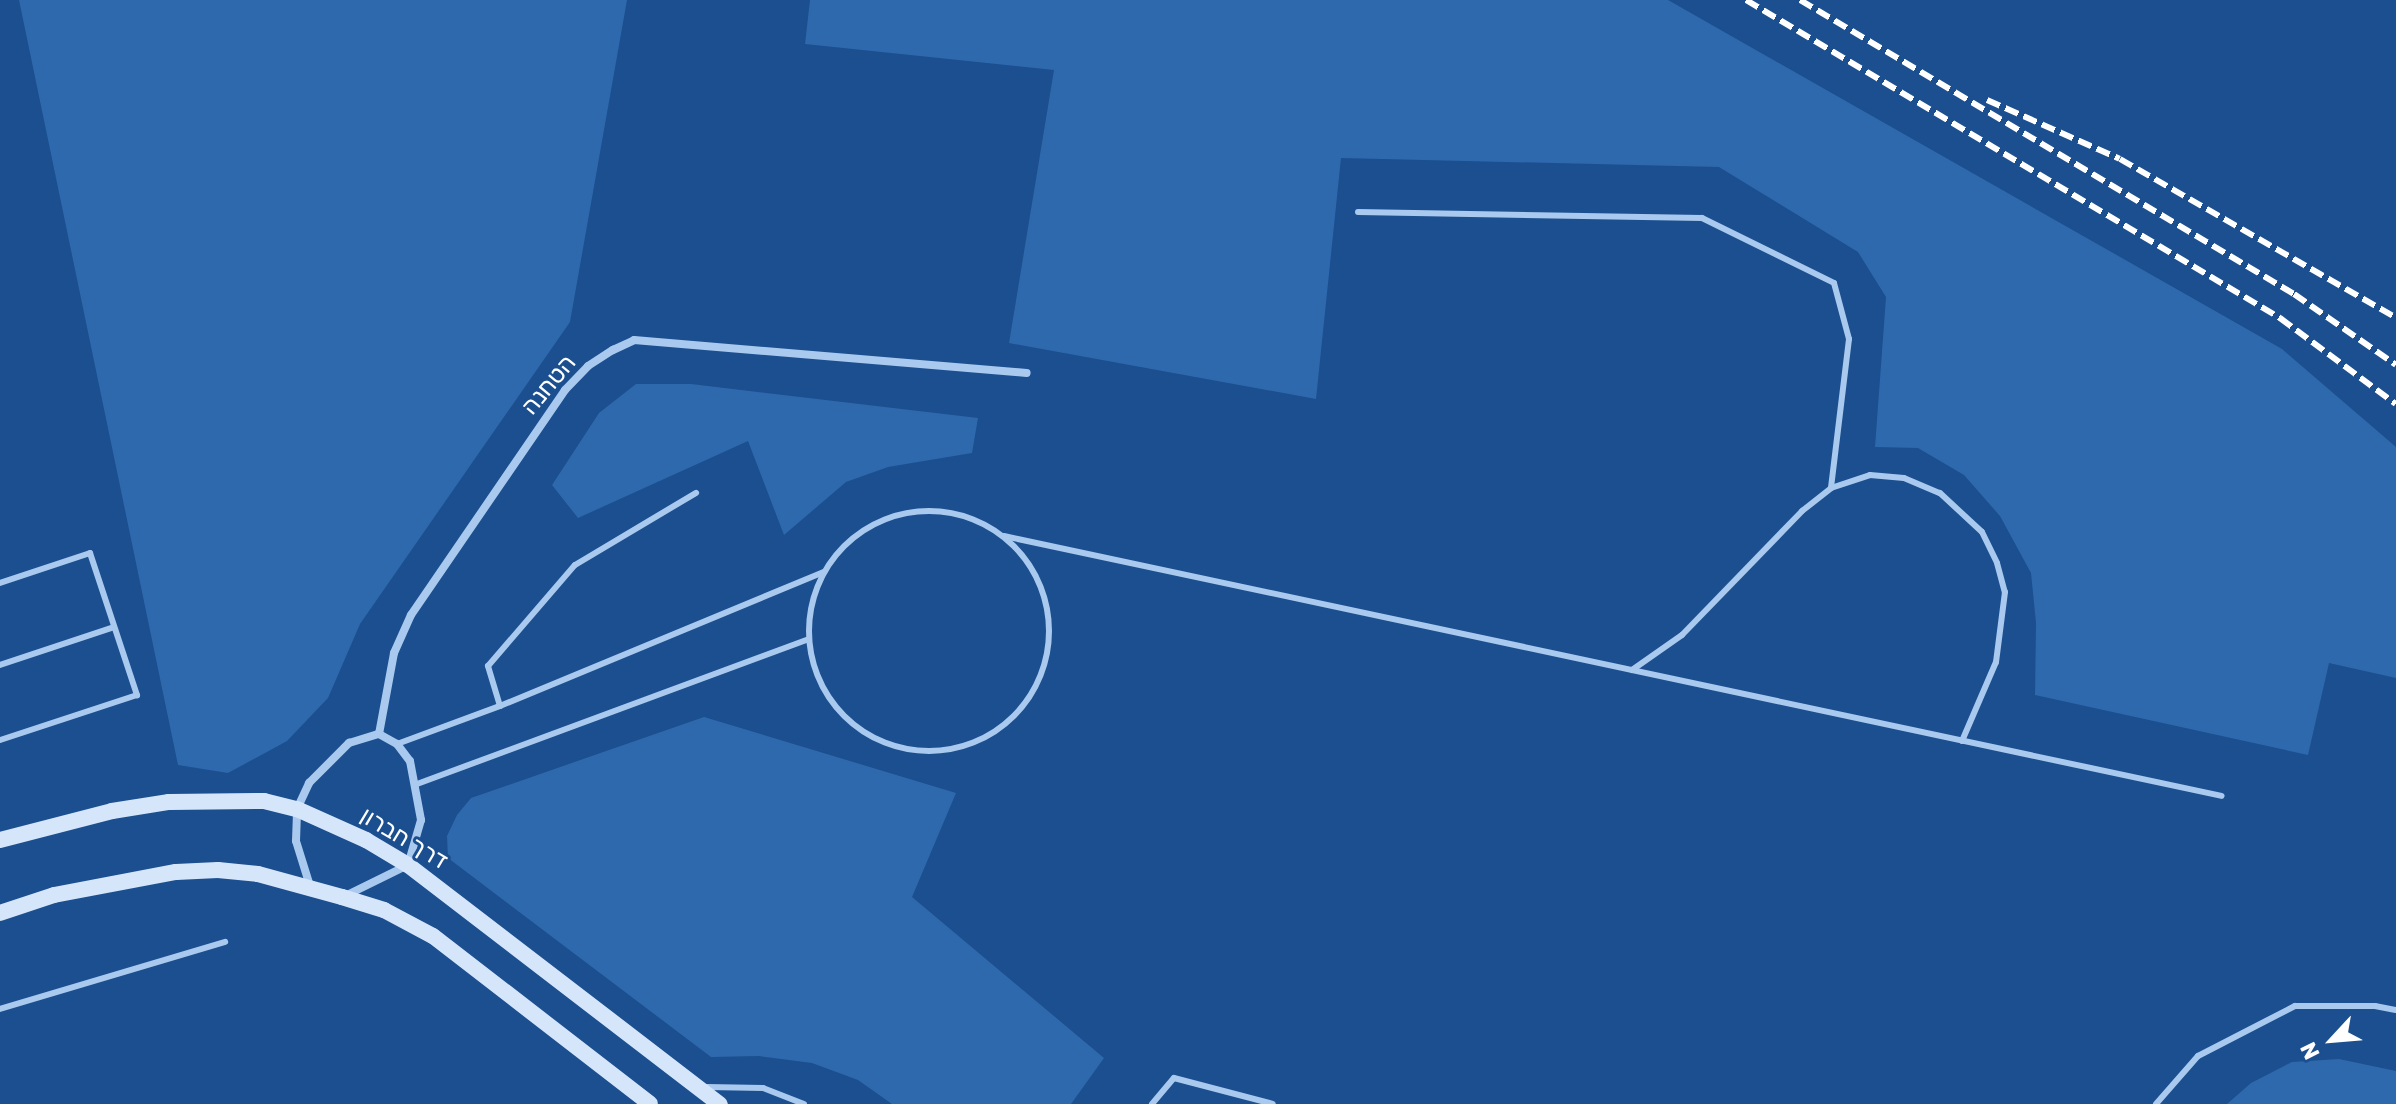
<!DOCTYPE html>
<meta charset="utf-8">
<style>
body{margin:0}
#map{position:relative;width:2396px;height:1104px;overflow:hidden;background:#1b4f8f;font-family:Rubik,"Noto Sans Hebrew",sans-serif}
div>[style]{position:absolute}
.green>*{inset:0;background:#2e69ad}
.lane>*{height:6px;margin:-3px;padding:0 3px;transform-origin:3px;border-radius:3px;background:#a9c9ee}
.lane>.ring{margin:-3px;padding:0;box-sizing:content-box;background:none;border:6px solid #a9c9ee;border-radius:50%}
.street>*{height:8px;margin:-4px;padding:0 4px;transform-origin:4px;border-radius:4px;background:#a9c9ee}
.secondary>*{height:16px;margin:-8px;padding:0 8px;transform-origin:8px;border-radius:8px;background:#d6e6fa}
.rail>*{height:6px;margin-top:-3px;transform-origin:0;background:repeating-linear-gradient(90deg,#fff 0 14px,transparent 0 20px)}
span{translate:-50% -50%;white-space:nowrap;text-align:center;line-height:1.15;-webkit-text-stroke:6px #1b4f8f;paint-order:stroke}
.street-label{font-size:24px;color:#fff}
.north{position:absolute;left:2292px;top:1000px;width:80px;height:80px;-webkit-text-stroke:6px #1b4f8f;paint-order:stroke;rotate:244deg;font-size:22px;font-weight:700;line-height:32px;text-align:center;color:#fff}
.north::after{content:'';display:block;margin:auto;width:28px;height:36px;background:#fff;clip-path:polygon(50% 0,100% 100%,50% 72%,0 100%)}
</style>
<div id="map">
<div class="green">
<div style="clip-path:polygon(19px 0,627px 0,570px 322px,360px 624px,328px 698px,287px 741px,228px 773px,178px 765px)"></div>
<div style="clip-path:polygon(810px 0,1668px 0,2282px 349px,2396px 447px,2396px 678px,2329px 663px,2308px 755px,2035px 695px,2036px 623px,2031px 573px,2000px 516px,1964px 475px,1918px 448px,1875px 447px,1886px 297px,1858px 252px,1719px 167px,1341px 158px,1316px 399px,1009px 343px,1054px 70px,805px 44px)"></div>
<div style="clip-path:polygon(636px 384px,691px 384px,978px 418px,972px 453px,888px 467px,846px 482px,784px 535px,748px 441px,578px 518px,552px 485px,599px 413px)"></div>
<div style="clip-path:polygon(704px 717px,956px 793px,912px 897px,1104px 1058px,1071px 1104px,892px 1104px,858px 1080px,812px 1063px,759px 1056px,711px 1057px,448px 858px,447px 836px,457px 815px,471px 798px)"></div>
<div style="clip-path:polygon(2339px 1059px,2396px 1071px,2396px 1104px,2227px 1104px,2251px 1083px,2292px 1062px)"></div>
</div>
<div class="lane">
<div style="left:1358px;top:212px;width:344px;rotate:1deg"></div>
<div style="left:1702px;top:218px;width:147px;rotate:26.2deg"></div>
<div style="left:1834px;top:283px;width:58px;rotate:75deg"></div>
<div style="left:1849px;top:339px;width:150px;rotate:96.9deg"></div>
<div class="ring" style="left:809px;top:511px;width:234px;height:234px"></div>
<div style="left:1004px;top:536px;width:1245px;rotate:12.05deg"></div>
<div style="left:0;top:583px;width:95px;rotate:-18.4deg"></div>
<div style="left:90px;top:553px;width:150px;rotate:71.7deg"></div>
<div style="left:137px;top:695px;width:144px;rotate:161.8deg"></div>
<div style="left:0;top:665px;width:120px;rotate:-18.4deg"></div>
<div style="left:1632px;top:670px;width:61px;rotate:-35deg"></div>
<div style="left:1682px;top:635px;width:173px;rotate:-45.9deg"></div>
<div style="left:1802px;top:511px;width:37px;rotate:-38deg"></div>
<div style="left:1831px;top:488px;width:41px;rotate:-18.4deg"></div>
<div style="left:1870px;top:475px;width:34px;rotate:5deg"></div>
<div style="left:1904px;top:478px;width:39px;rotate:23deg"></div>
<div style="left:1940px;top:493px;width:57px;rotate:42.9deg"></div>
<div style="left:1982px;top:532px;width:34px;rotate:64deg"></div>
<div style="left:1997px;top:563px;width:30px;rotate:75deg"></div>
<div style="left:2005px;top:592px;width:71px;rotate:97.3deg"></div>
<div style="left:1996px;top:662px;width:86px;rotate:113.3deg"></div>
<div style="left:500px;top:706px;width:351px;rotate:-22.5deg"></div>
<div style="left:397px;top:744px;width:110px;rotate:-20.3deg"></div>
<div style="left:500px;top:706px;width:42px;rotate:-106.7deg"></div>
<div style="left:488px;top:666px;width:133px;rotate:-49.3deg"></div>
<div style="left:575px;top:565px;width:141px;rotate:-30.8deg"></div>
<div style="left:417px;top:784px;width:418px;rotate:-20.3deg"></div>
<div style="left:0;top:1009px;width:235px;rotate:-16.6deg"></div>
<div style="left:707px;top:1087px;width:56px;rotate:1deg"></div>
<div style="left:763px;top:1088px;width:44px;rotate:21.3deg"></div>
<div style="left:1152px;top:1104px;width:34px;rotate:-50deg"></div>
<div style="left:1174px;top:1078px;width:102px;rotate:14.7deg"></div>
<div style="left:2156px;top:1104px;width:64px;rotate:-48.8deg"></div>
<div style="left:2198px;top:1056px;width:109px;rotate:-27.3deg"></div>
<div style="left:2295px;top:1006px;width:80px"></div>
<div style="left:2375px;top:1006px;width:21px;rotate:11deg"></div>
</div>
<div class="street">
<div style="left:379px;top:734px;width:82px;rotate:-79.5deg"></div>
<div style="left:394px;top:653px;width:42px;rotate:-65.9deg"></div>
<div style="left:411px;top:615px;width:273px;rotate:-55.6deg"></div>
<div style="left:565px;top:390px;width:33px;rotate:-46deg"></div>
<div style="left:588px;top:366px;width:30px;rotate:-33deg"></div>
<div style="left:613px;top:350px;width:23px;rotate:-25deg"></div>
<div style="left:634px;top:340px;width:394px;rotate:4.8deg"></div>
<div style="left:310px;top:886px;width:47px;rotate:-107.3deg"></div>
<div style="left:296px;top:841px;width:32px;rotate:-88deg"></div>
<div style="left:297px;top:809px;width:29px;rotate:-65deg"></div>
<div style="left:309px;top:783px;width:57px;rotate:-45deg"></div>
<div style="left:349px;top:743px;width:31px;rotate:-17deg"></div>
<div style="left:379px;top:734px;width:21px;rotate:29deg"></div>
<div style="left:397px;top:744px;width:21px;rotate:53deg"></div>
<div style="left:410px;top:761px;width:60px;rotate:79.4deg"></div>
<div style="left:421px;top:820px;width:47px;rotate:106.1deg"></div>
<div style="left:408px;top:865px;width:68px;rotate:153.8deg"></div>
</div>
<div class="secondary">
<div style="left:0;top:840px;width:116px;rotate:-14.5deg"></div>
<div style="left:112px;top:811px;width:58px;rotate:-9deg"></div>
<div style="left:169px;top:802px;width:95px;rotate:-0.6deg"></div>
<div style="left:264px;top:801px;width:34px;rotate:14deg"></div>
<div style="left:297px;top:809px;width:76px;rotate:24.2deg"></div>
<div style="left:366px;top:840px;width:49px;rotate:30.8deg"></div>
<div style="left:408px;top:865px;width:393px;rotate:37.5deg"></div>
<div style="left:0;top:913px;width:57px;rotate:-18.4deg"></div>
<div style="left:54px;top:895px;width:124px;rotate:-10.7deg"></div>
<div style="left:176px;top:872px;width:42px;rotate:-2.7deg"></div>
<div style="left:218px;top:870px;width:40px;rotate:5.7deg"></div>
<div style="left:258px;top:874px;width:87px;rotate:15.3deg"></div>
<div style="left:342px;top:897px;width:44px;rotate:17.2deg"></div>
<div style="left:384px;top:910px;width:55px;rotate:28deg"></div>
<div style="left:433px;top:936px;width:274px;rotate:37.7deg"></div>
</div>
<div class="rail">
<div style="left:1746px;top:0;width:622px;rotate:30.77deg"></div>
<div style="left:2280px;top:318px;width:144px;rotate:36.6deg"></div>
<div style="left:1800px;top:0;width:575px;rotate:30.76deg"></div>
<div style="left:2294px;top:294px;width:124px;rotate:34.8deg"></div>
<div style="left:1987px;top:100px;width:145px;rotate:23.9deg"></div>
<div style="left:2120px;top:159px;width:319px;rotate:29.9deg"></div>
</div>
<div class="street-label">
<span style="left:549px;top:385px;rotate:-50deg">הטחנה</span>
<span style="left:404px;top:839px;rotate:31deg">דרך חברון</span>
</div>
<div class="north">N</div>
</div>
